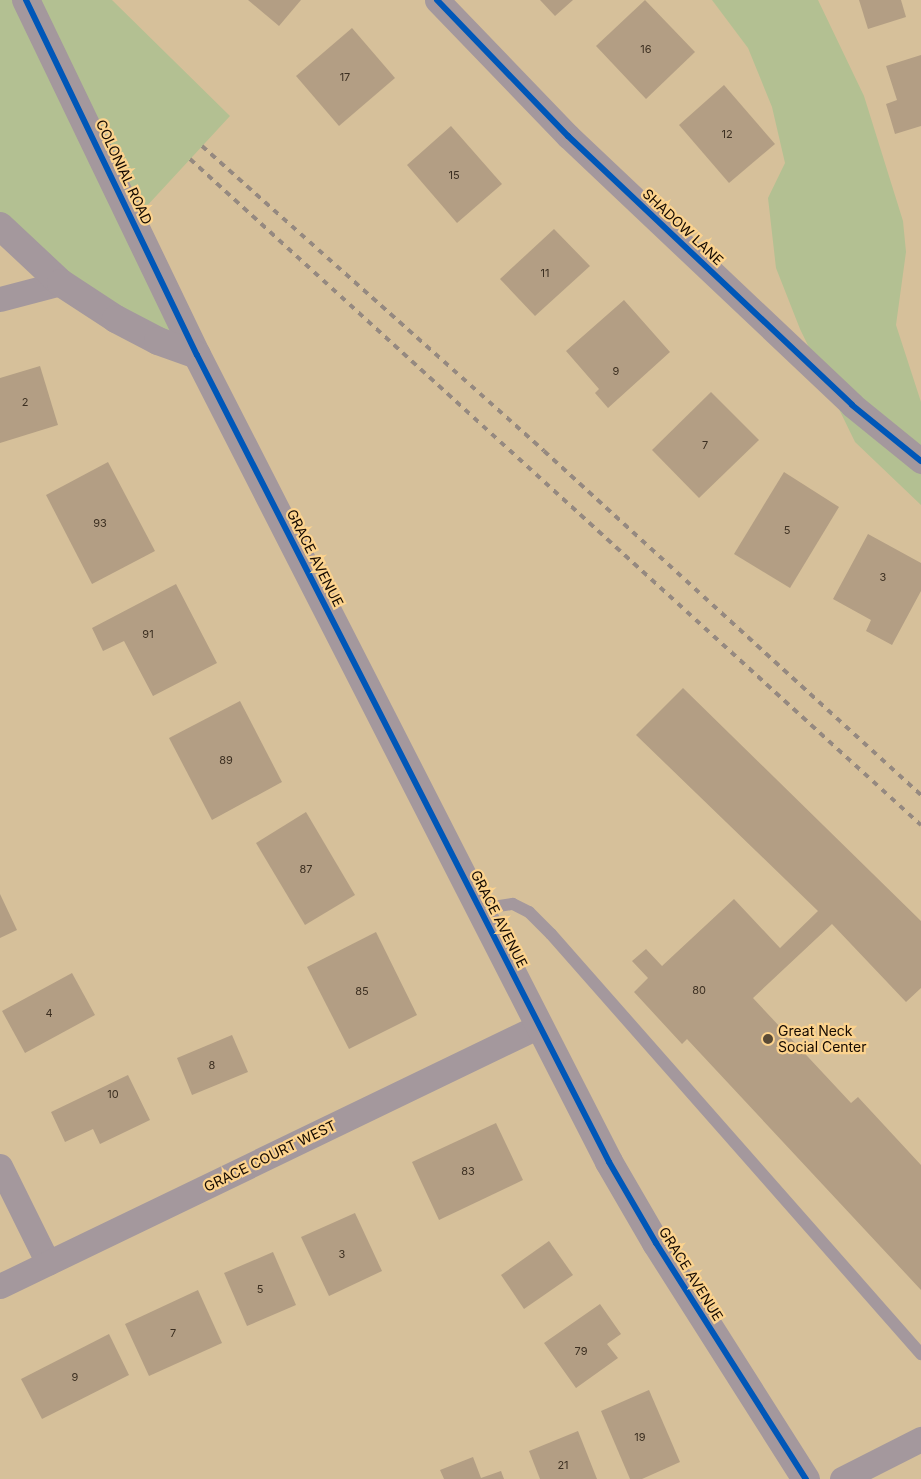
<!DOCTYPE html>
<style>
body{margin:0}
#map{position:relative;width:921px;height:1479px;overflow:hidden;background:#d6c09a;font-family:Inter,sans-serif}
div>[style]{position:absolute}
.green>*{inset:0;background:#b3c092}
.building>*{inset:0;background:#b39e84}
.service>*{height:12px;margin:-6px;padding:0 6px;transform-origin:6px;border-radius:6px;background:#a4989d}
.minor>*{height:25px;margin:-12.5px;padding:0 12.5px;transform-origin:12.5px;border-radius:12.5px;background:#a4989d}
.tertiary>*{height:28px;margin:-14px;padding:0 14px;transform-origin:14px;border-radius:14px;background:#a4989d}
.rail>*{height:4px;margin-top:-2px;transform-origin:0;background:repeating-linear-gradient(90deg,#958980 0 6px,transparent 0 12px)}
.cycleway>*{height:6px;margin:-3px;padding:0 3px;transform-origin:3px;border-radius:3px;background:#0057b8}
.dots>*{width:14px;height:14px;translate:-50% -50%;box-sizing:border-box;border:2px solid #fcd38e;border-radius:50%}
span{translate:-50% -50%;white-space:nowrap;text-align:center;line-height:1.15;-webkit-text-stroke:4.5px #fcd38e;paint-order:stroke}
.number-label{font-size:11px;color:#3c2f21}
.number-label span{-webkit-text-stroke-width:0}
.street-label{font-size:14px;color:#150a00}
.poi-label{font-size:14px;color:#150a00}
.left{translate:0 -50%;text-align:left}
</style>
<div id="map">
<div class="green">
<div style="clip-path:polygon(0 0,112px 0,230px 116px,133px 221px,197px 355px,158px 341px,0 226px)"></div>
<div style="clip-path:polygon(712px 0,818px 0,864px 96px,903px 221px,906px 252px,896px 325px,921px 402px,921px 505px,855px 442px,800px 329px,776px 268px,768px 198px,785px 163px,772px 107px,748px 48px)"></div>
</div>
<div class="building">
<div style="clip-path:polygon(248px 0,301px 0,279px 26px)"></div>
<div style="clip-path:polygon(540px 0,573px 0,555px 16px)"></div>
<div style="clip-path:polygon(645px 0,695px 52px,646px 99px,596px 46px)"></div>
<div style="clip-path:polygon(859px 0,901px 0,906px 17px,868px 29px)"></div>
<div style="clip-path:polygon(352px 28px,395px 78px,339px 126px,296px 76px)"></div>
<div style="clip-path:polygon(921px 55px,921px 126px,895px 134px,886px 104px,897px 100px,886px 66px)"></div>
<div style="clip-path:polygon(724px 85px,775px 144px,729px 183px,679px 125px)"></div>
<div style="clip-path:polygon(451px 126px,502px 184px,457px 223px,407px 165px)"></div>
<div style="clip-path:polygon(554px 229px,590px 266px,535px 316px,500px 279px)"></div>
<div style="clip-path:polygon(624px 300px,670px 352px,608px 408px,595px 393px,599px 389px,566px 351px)"></div>
<div style="clip-path:polygon(40px 366px,58px 425px,0 443px,0 378px)"></div>
<div style="clip-path:polygon(711px 392px,759px 440px,699px 498px,652px 450px)"></div>
<div style="clip-path:polygon(108px 462px,155px 551px,92px 584px,46px 495px)"></div>
<div style="clip-path:polygon(784px 472px,839px 507px,790px 588px,734px 554px)"></div>
<div style="clip-path:polygon(868px 534px,921px 563px,921px 591px,892px 645px,866px 631px,871px 620px,833px 599px)"></div>
<div style="clip-path:polygon(176px 584px,217px 663px,153px 696px,124px 641px,103px 651px,92px 628px)"></div>
<div style="clip-path:polygon(683px 688px,921px 921px,921px 988px,906px 1002px,832px 924px,753px 998px,851px 1103px,858px 1097px,921px 1165px,921px 1290px,687px 1039px,682px 1044px,634px 992px,648px 978px,632px 961px,646px 949px,662px 966px,734px 899px,780px 948px,818px 911px,636px 735px)"></div>
<div style="clip-path:polygon(240px 701px,282px 782px,212px 820px,169px 738px)"></div>
<div style="clip-path:polygon(306px 812px,355px 895px,305px 925px,256px 843px)"></div>
<div style="clip-path:polygon(0 894px,17px 930px,0 938px)"></div>
<div style="clip-path:polygon(376px 932px,417px 1015px,349px 1049px,307px 967px)"></div>
<div style="clip-path:polygon(72px 973px,95px 1015px,25px 1053px,2px 1011px)"></div>
<div style="clip-path:polygon(232px 1035px,248px 1072px,192px 1095px,177px 1058px)"></div>
<div style="clip-path:polygon(128px 1075px,150px 1120px,100px 1144px,93px 1129px,65px 1142px,51px 1112px)"></div>
<div style="clip-path:polygon(496px 1123px,523px 1180px,439px 1220px,412px 1162px)"></div>
<div style="clip-path:polygon(355px 1213px,382px 1271px,329px 1296px,301px 1237px)"></div>
<div style="clip-path:polygon(549px 1241px,573px 1275px,524px 1309px,501px 1275px)"></div>
<div style="clip-path:polygon(273px 1252px,296px 1305px,247px 1326px,224px 1273px)"></div>
<div style="clip-path:polygon(198px 1290px,222px 1343px,149px 1376px,125px 1324px)"></div>
<div style="clip-path:polygon(600px 1304px,621px 1334px,607px 1344px,618px 1358px,576px 1388px,544px 1343px)"></div>
<div style="clip-path:polygon(109px 1334px,129px 1375px,42px 1419px,21px 1379px)"></div>
<div style="clip-path:polygon(649px 1390px,680px 1462px,642px 1479px,630px 1479px,601px 1411px)"></div>
<div style="clip-path:polygon(578px 1431px,597px 1479px,540px 1479px,529px 1451px)"></div>
<div style="clip-path:polygon(473px 1457px,481px 1478px,501px 1471px,504px 1479px,444px 1479px,440px 1470px)"></div>
</div>
<div class="service">
<div style="left:480px;top:909px;width:33px;rotate:-9deg"></div>
<div style="left:513px;top:904px;width:18px;rotate:27deg"></div>
<div style="left:529px;top:912px;width:31px;rotate:45deg"></div>
<div style="left:551px;top:934px;width:560px;rotate:48.62deg"></div>
</div>
<div class="minor">
<div style="left:437px;top:0;width:189px;rotate:46.1deg"></div>
<div style="left:568px;top:136px;width:391px;rotate:43.4deg"></div>
<div style="left:852px;top:405px;width:89px;rotate:39.1deg"></div>
<div style="left:0;top:299px;width:63px;rotate:-14.7deg"></div>
<div style="left:0;top:1166px;width:108px;rotate:63.7deg"></div>
<div style="left:0;top:1286px;width:598px;rotate:-25.75deg"></div>
<div style="left:842px;top:1479px;width:89px;rotate:-26.9deg"></div>
</div>
<div class="tertiary">
<div style="left:26px;top:0;width:394px;rotate:64.3deg"></div>
<div style="left:197px;top:355px;width:906px;rotate:62.95deg"></div>
<div style="left:609px;top:1162px;width:94px;rotate:59.9deg"></div>
<div style="left:656px;top:1243px;width:280px;rotate:57.6deg"></div>
<div style="left:0;top:226px;width:83px;rotate:43.1deg"></div>
<div style="left:61px;top:283px;width:66px;rotate:33.2deg"></div>
<div style="left:116px;top:319px;width:47px;rotate:27.6deg"></div>
<div style="left:158px;top:341px;width:41px;rotate:19.7deg"></div>
</div>
<div class="rail">
<div style="left:202px;top:146px;width:458px;rotate:41.7deg"></div>
<div style="left:544px;top:451px;width:510px;rotate:42.38deg"></div>
<div style="left:190px;top:159px;width:989px;rotate:42.34deg"></div>
</div>
<div class="cycleway">
<div style="left:26px;top:0;width:394px;rotate:64.3deg"></div>
<div style="left:197px;top:355px;width:906px;rotate:62.95deg"></div>
<div style="left:609px;top:1162px;width:94px;rotate:59.9deg"></div>
<div style="left:656px;top:1243px;width:280px;rotate:57.6deg"></div>
<div style="left:437px;top:0;width:189px;rotate:46.1deg"></div>
<div style="left:568px;top:136px;width:391px;rotate:43.4deg"></div>
<div style="left:852px;top:405px;width:89px;rotate:39.1deg"></div>
</div>
<div class="dots">
<div style="left:768px;top:1039px;background:#594a36"></div>
</div>
<div class="number-label">
<span style="left:646px;top:49px">16</span>
<span style="left:345px;top:77px">17</span>
<span style="left:727px;top:134px">12</span>
<span style="left:454px;top:175px">15</span>
<span style="left:545px;top:273px">11</span>
<span style="left:616px;top:371px">9</span>
<span style="left:25px;top:402px">2</span>
<span style="left:705px;top:445px">7</span>
<span style="left:100px;top:523px">93</span>
<span style="left:787px;top:530px">5</span>
<span style="left:883px;top:577px">3</span>
<span style="left:148px;top:634px">91</span>
<span style="left:226px;top:760px">89</span>
<span style="left:306px;top:869px">87</span>
<span style="left:699px;top:990px">80</span>
<span style="left:362px;top:991px">85</span>
<span style="left:49px;top:1013px">4</span>
<span style="left:212px;top:1065px">8</span>
<span style="left:113px;top:1094px">10</span>
<span style="left:468px;top:1171px">83</span>
<span style="left:342px;top:1254px">3</span>
<span style="left:260px;top:1289px">5</span>
<span style="left:173px;top:1333px">7</span>
<span style="left:581px;top:1351px">79</span>
<span style="left:75px;top:1377px">9</span>
<span style="left:640px;top:1437px">19</span>
<span style="left:563px;top:1465px">21</span>
</div>
<div class="street-label">
<span style="left:124px;top:172px;rotate:65deg">COLONIAL ROAD</span>
<span style="left:683px;top:227px;rotate:43deg">SHADOW LANE</span>
<span style="left:315px;top:558px;rotate:63deg">GRACE AVENUE</span>
<span style="left:499px;top:919px;rotate:63deg">GRACE AVENUE</span>
<span style="left:270px;top:1156px;rotate:-26deg">GRACE COURT WEST</span>
<span style="left:691px;top:1274px;rotate:58deg">GRACE AVENUE</span>
</div>
<div class="poi-label">
<span class="left" style="left:778px;top:1039px">Great Neck<br>Social Center</span>
</div>
</div>
